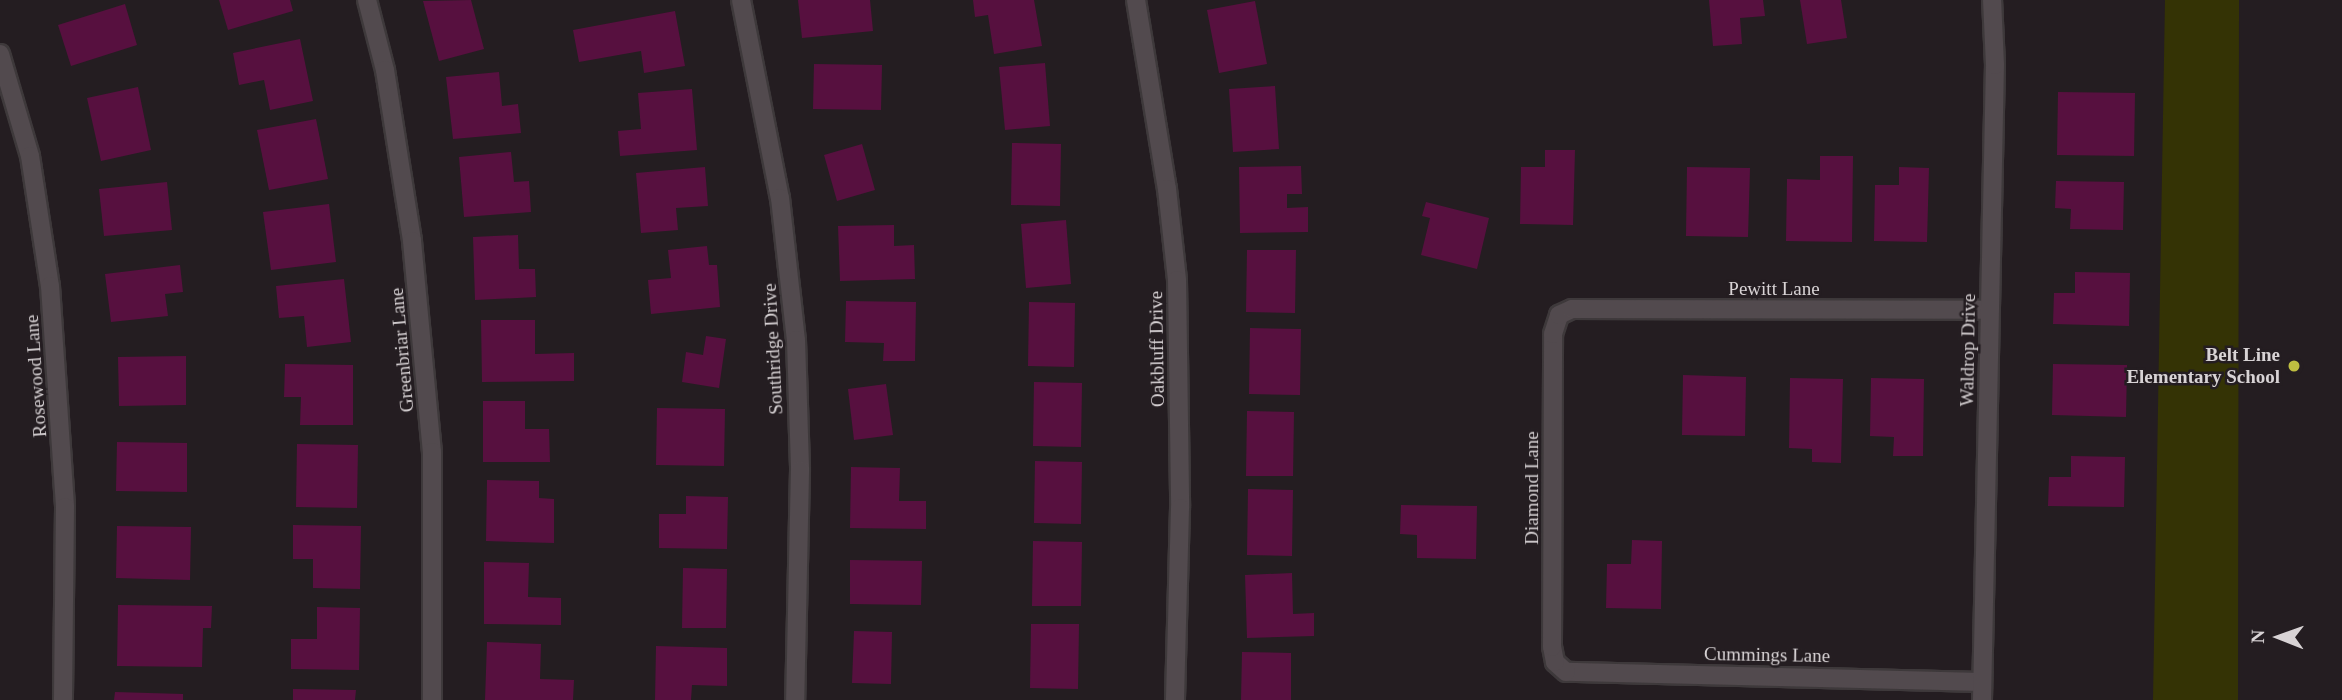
<!DOCTYPE html>
<style>
body{margin:0}
#map{position:relative;width:2342px;height:700px;overflow:hidden;background:#241d21;font-family:Georgia,serif}
div>[style]{position:absolute}
.green>*{inset:0;background:#343305}
.building>*{inset:0;background:#57103f}
.roads{filter:drop-shadow(2px 0 #3e393b) drop-shadow(-2px 0 #3e393b) drop-shadow(0 2px #3e393b) drop-shadow(0 -2px #3e393b)}
.minor>*{height:18px;margin:-9px;padding:0 9px;transform-origin:9px;border-radius:9px;background:#524a4e}
.dots>*{width:19px;height:19px;translate:-50% -50%;box-sizing:border-box;border:4px solid #241d21;border-radius:50%}
span{translate:-50% -50%;white-space:nowrap;text-align:center;line-height:1.15;-webkit-text-stroke:5px #241d21;paint-order:stroke}
.street-label{font-size:19px;color:#d8d3d5}
.poi-label{font-size:19px;color:#d8d3d5;font-weight:700}
.right{translate:-100% -50%;text-align:right}
.north{position:absolute;left:2244px;top:602px;width:70px;height:70px;-webkit-text-stroke:5px #241d21;paint-order:stroke;rotate:271deg;font-size:19px;font-weight:700;line-height:28px;text-align:center;color:#d8d3d5}
.north::after{content:'';display:block;margin:auto;width:24px;height:32px;background:#d8d3d5;clip-path:polygon(50% 0,100% 100%,50% 72%,0 100%)}
</style>
<div id="map">
<div class="green">
<div style="clip-path:polygon(2165px 0,2239px 0,2238px 700px,2153px 700px)"></div>
</div>
<div class="building">
<div style="clip-path:polygon(219px 0,290px 0,293px 11px,228px 30px)"></div>
<div style="clip-path:polygon(471px 0,484px 49px,439px 61px,423px 1px)"></div>
<div style="clip-path:polygon(798px 0,870px 0,873px 31px,802px 38px)"></div>
<div style="clip-path:polygon(973px 0,1034px 0,1042px 46px,994px 54px,988px 15px,975px 17px)"></div>
<div style="clip-path:polygon(1709px 0,1763px 0,1765px 16px,1740px 18px,1742px 44px,1713px 46px)"></div>
<div style="clip-path:polygon(1800px 0,1841px 0,1847px 38px,1807px 44px)"></div>
<div style="clip-path:polygon(1255px 1px,1267px 64px,1219px 73px,1207px 10px)"></div>
<div style="clip-path:polygon(125px 4px,137px 45px,71px 66px,58px 25px)"></div>
<div style="clip-path:polygon(675px 11px,685px 66px,644px 73px,641px 51px,579px 62px,573px 30px)"></div>
<div style="clip-path:polygon(300px 39px,313px 101px,270px 110px,264px 80px,239px 85px,233px 53px)"></div>
<div style="clip-path:polygon(1045px 63px,1050px 126px,1005px 130px,999px 67px)"></div>
<div style="clip-path:polygon(814px 64px,882px 65px,881px 110px,813px 109px)"></div>
<div style="clip-path:polygon(499px 72px,502px 106px,518px 104px,521px 133px,453px 139px,446px 77px)"></div>
<div style="clip-path:polygon(1275px 86px,1279px 149px,1233px 152px,1229px 89px)"></div>
<div style="clip-path:polygon(138px 87px,151px 150px,101px 161px,87px 98px)"></div>
<div style="clip-path:polygon(692px 89px,697px 150px,620px 156px,618px 131px,641px 129px,638px 93px)"></div>
<div style="clip-path:polygon(2058px 92px,2135px 93px,2134px 156px,2057px 155px)"></div>
<div style="clip-path:polygon(316px 119px,328px 179px,269px 190px,257px 130px)"></div>
<div style="clip-path:polygon(1012px 143px,1061px 144px,1060px 206px,1011px 205px)"></div>
<div style="clip-path:polygon(862px 144px,875px 190px,837px 201px,824px 155px)"></div>
<div style="clip-path:polygon(1545px 150px,1575px 150px,1573px 225px,1520px 224px,1521px 167px,1545px 167px)"></div>
<div style="clip-path:polygon(511px 152px,514px 182px,529px 181px,531px 212px,464px 217px,459px 157px)"></div>
<div style="clip-path:polygon(1820px 156px,1853px 156px,1852px 242px,1786px 241px,1787px 179px,1820px 180px)"></div>
<div style="clip-path:polygon(1301px 166px,1302px 194px,1287px 194px,1287px 208px,1308px 207px,1308px 232px,1240px 233px,1239px 167px)"></div>
<div style="clip-path:polygon(705px 167px,708px 206px,676px 208px,678px 230px,641px 233px,636px 173px)"></div>
<div style="clip-path:polygon(1687px 167px,1750px 168px,1748px 237px,1686px 236px)"></div>
<div style="clip-path:polygon(1899px 167px,1929px 168px,1927px 242px,1874px 241px,1875px 185px,1899px 185px)"></div>
<div style="clip-path:polygon(2056px 181px,2124px 182px,2123px 230px,2070px 229px,2071px 209px,2055px 208px)"></div>
<div style="clip-path:polygon(167px 182px,172px 230px,104px 236px,99px 189px)"></div>
<div style="clip-path:polygon(1426px 202px,1489px 218px,1477px 269px,1421px 255px,1430px 218px,1422px 216px)"></div>
<div style="clip-path:polygon(329px 204px,336px 262px,271px 270px,263px 212px)"></div>
<div style="clip-path:polygon(1066px 220px,1071px 284px,1026px 288px,1021px 224px)"></div>
<div style="clip-path:polygon(894px 225px,894px 246px,914px 245px,915px 279px,840px 281px,838px 226px)"></div>
<div style="clip-path:polygon(518px 235px,519px 269px,535px 269px,536px 297px,475px 300px,473px 237px)"></div>
<div style="clip-path:polygon(707px 246px,709px 265px,717px 265px,720px 307px,651px 314px,648px 280px,671px 278px,668px 250px)"></div>
<div style="clip-path:polygon(1247px 250px,1296px 250px,1295px 313px,1246px 312px)"></div>
<div style="clip-path:polygon(180px 265px,183px 292px,165px 294px,168px 316px,111px 322px,105px 274px)"></div>
<div style="clip-path:polygon(2075px 272px,2130px 273px,2129px 326px,2053px 324px,2054px 293px,2075px 293px)"></div>
<div style="clip-path:polygon(344px 279px,351px 342px,307px 347px,304px 316px,279px 318px,276px 286px)"></div>
<div style="clip-path:polygon(846px 301px,916px 302px,915px 361px,883px 361px,884px 343px,845px 342px)"></div>
<div style="clip-path:polygon(1029px 302px,1075px 303px,1074px 367px,1028px 366px)"></div>
<div style="clip-path:polygon(481px 320px,535px 320px,535px 354px,574px 353px,574px 381px,482px 382px)"></div>
<div style="clip-path:polygon(1250px 328px,1301px 329px,1300px 395px,1249px 394px)"></div>
<div style="clip-path:polygon(706px 336px,726px 339px,719px 388px,682px 382px,686px 352px,703px 355px)"></div>
<div style="clip-path:polygon(186px 356px,186px 405px,119px 406px,118px 357px)"></div>
<div style="clip-path:polygon(285px 364px,353px 365px,353px 425px,300px 425px,301px 397px,284px 397px)"></div>
<div style="clip-path:polygon(2053px 364px,2127px 365px,2126px 417px,2052px 415px)"></div>
<div style="clip-path:polygon(1683px 375px,1746px 377px,1745px 436px,1682px 435px)"></div>
<div style="clip-path:polygon(1790px 378px,1843px 379px,1841px 463px,1812px 462px,1812px 449px,1789px 448px)"></div>
<div style="clip-path:polygon(1871px 378px,1924px 379px,1923px 456px,1893px 456px,1894px 437px,1870px 436px)"></div>
<div style="clip-path:polygon(1034px 382px,1082px 383px,1081px 447px,1033px 446px)"></div>
<div style="clip-path:polygon(886px 384px,893px 435px,854px 440px,848px 389px)"></div>
<div style="clip-path:polygon(483px 401px,525px 401px,525px 429px,549px 429px,550px 462px,483px 462px)"></div>
<div style="clip-path:polygon(657px 408px,725px 409px,724px 466px,656px 465px)"></div>
<div style="clip-path:polygon(1247px 411px,1294px 412px,1293px 476px,1246px 476px)"></div>
<div style="clip-path:polygon(117px 442px,187px 443px,187px 492px,116px 491px)"></div>
<div style="clip-path:polygon(297px 444px,358px 445px,357px 508px,296px 507px)"></div>
<div style="clip-path:polygon(2071px 456px,2125px 457px,2124px 507px,2048px 506px,2049px 477px,2071px 477px)"></div>
<div style="clip-path:polygon(1035px 461px,1082px 462px,1081px 524px,1034px 523px)"></div>
<div style="clip-path:polygon(851px 467px,900px 468px,899px 501px,926px 501px,926px 529px,850px 528px)"></div>
<div style="clip-path:polygon(487px 480px,539px 481px,539px 498px,554px 499px,554px 543px,486px 541px)"></div>
<div style="clip-path:polygon(1248px 489px,1293px 490px,1292px 556px,1247px 555px)"></div>
<div style="clip-path:polygon(686px 496px,728px 497px,727px 549px,659px 548px,659px 514px,686px 514px)"></div>
<div style="clip-path:polygon(1401px 505px,1477px 506px,1476px 559px,1417px 558px,1417px 535px,1400px 534px)"></div>
<div style="clip-path:polygon(293px 525px,361px 526px,360px 589px,313px 588px,313px 559px,293px 559px)"></div>
<div style="clip-path:polygon(117px 526px,191px 527px,190px 580px,116px 578px)"></div>
<div style="clip-path:polygon(1632px 540px,1662px 541px,1661px 609px,1606px 608px,1607px 564px,1631px 564px)"></div>
<div style="clip-path:polygon(1033px 541px,1082px 542px,1081px 606px,1032px 606px)"></div>
<div style="clip-path:polygon(850px 560px,922px 561px,921px 605px,850px 604px)"></div>
<div style="clip-path:polygon(484px 562px,529px 563px,528px 597px,561px 598px,561px 625px,484px 624px)"></div>
<div style="clip-path:polygon(683px 568px,727px 569px,726px 628px,682px 628px)"></div>
<div style="clip-path:polygon(1292px 573px,1293px 614px,1314px 613px,1314px 636px,1247px 638px,1245px 575px)"></div>
<div style="clip-path:polygon(118px 605px,212px 606px,211px 628px,203px 628px,202px 667px,117px 666px)"></div>
<div style="clip-path:polygon(317px 607px,360px 608px,359px 670px,291px 669px,291px 639px,317px 639px)"></div>
<div style="clip-path:polygon(1031px 624px,1079px 624px,1078px 689px,1030px 688px)"></div>
<div style="clip-path:polygon(854px 631px,892px 632px,891px 684px,852px 683px)"></div>
<div style="clip-path:polygon(487px 642px,541px 644px,540px 679px,574px 680px,573px 700px,485px 700px)"></div>
<div style="clip-path:polygon(656px 646px,727px 648px,727px 686px,692px 685px,691px 700px,655px 700px)"></div>
<div style="clip-path:polygon(1242px 652px,1291px 653px,1291px 700px,1241px 700px)"></div>
<div style="clip-path:polygon(293px 689px,356px 690px,355px 700px,293px 700px)"></div>
<div style="clip-path:polygon(115px 692px,183px 694px,183px 700px,114px 700px)"></div>
</div>
<div class="roads">
<div class="minor">
<div style="left:367px;top:0;width:72px;rotate:75.6deg"></div>
<div style="left:385px;top:70px;width:173px;rotate:81deg"></div>
<div style="left:412px;top:241px;width:212px;rotate:84.6deg"></div>
<div style="left:432px;top:452px;width:248px;rotate:90deg"></div>
<div style="left:741px;top:0;width:202px;rotate:78.9deg"></div>
<div style="left:780px;top:198px;width:143px;rotate:83.6deg"></div>
<div style="left:796px;top:340px;width:130px;rotate:88.2deg"></div>
<div style="left:800px;top:470px;width:230px;rotate:91.2deg"></div>
<div style="left:1136px;top:0;width:192px;rotate:80.7deg"></div>
<div style="left:1167px;top:189px;width:92px;rotate:83.7deg"></div>
<div style="left:1177px;top:280px;width:228px;rotate:89.2deg"></div>
<div style="left:1180px;top:508px;width:192px;rotate:91.5deg"></div>
<div style="left:0;top:54px;width:106px;rotate:73.6deg"></div>
<div style="left:30px;top:156px;width:132px;rotate:81.3deg"></div>
<div style="left:50px;top:286px;width:222px;rotate:86.1deg"></div>
<div style="left:65px;top:507px;width:193px;rotate:90.6deg"></div>
<div style="left:1982px;top:682px;width:416px;rotate:-178.6deg"></div>
<div style="left:1566px;top:672px;width:15px;rotate:-138deg"></div>
<div style="left:1555px;top:662px;width:15px;rotate:-101deg"></div>
<div style="left:1552px;top:647px;width:313px;rotate:-89.8deg"></div>
<div style="left:1553px;top:334px;width:20px;rotate:-72deg"></div>
<div style="left:1559px;top:315px;width:14px;rotate:-25deg"></div>
<div style="left:1572px;top:309px;width:418px;rotate:0.1deg"></div>
<div style="left:1982px;top:700px;width:635px;rotate:-88.83deg"></div>
<div style="left:1995px;top:65px;width:65px;rotate:-92.6deg"></div>
</div>
</div>
<div class="dots">
<div style="left:2294px;top:366px;background:#bfbe41"></div>
</div>
<div class="street-label">
<span style="left:1774px;top:289px">Pewitt Lane</span>
<span style="left:773px;top:349px;rotate:-93deg">Southridge Drive</span>
<span style="left:1157px;top:349px;rotate:-91deg">Oakbluff Drive</span>
<span style="left:402px;top:350px;rotate:-95deg">Greenbriar Lane</span>
<span style="left:1968px;top:350px;rotate:-89deg">Waldrop Drive</span>
<span style="left:36px;top:376px;rotate:-94deg">Rosewood Lane</span>
<span style="left:1532px;top:488px;rotate:-90deg">Diamond Lane</span>
<span style="left:1767px;top:655px;rotate:1deg">Cummings Lane</span>
</div>
<div class="poi-label">
<span class="right" style="left:2280px;top:366px">Belt Line<br>Elementary School</span>
</div>
<div class="north">N</div>
</div>
